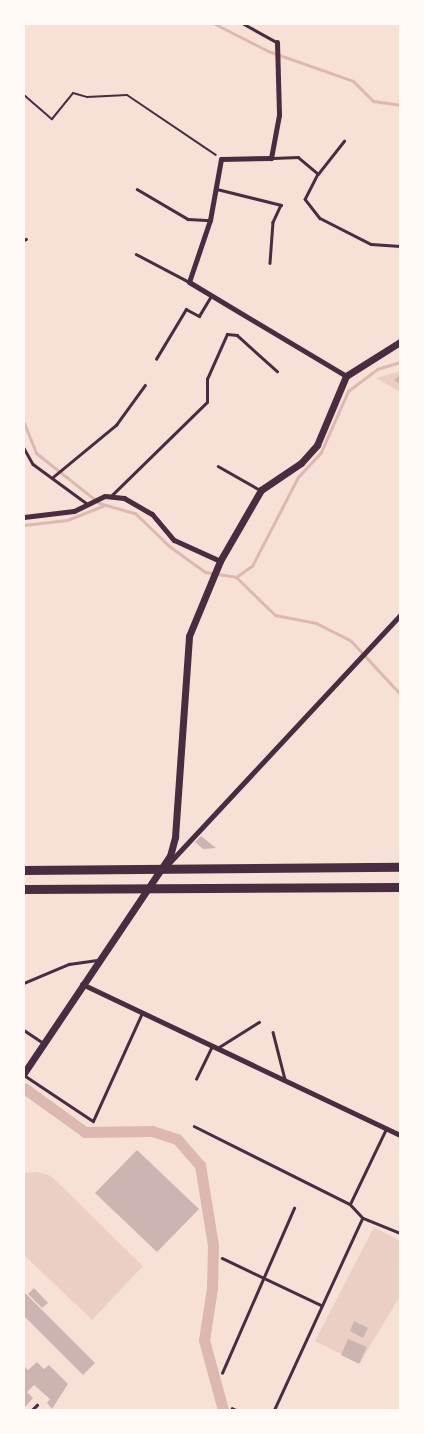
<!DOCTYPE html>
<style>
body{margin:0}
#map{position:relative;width:424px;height:1434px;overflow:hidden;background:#f7e1d7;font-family:Figtree,sans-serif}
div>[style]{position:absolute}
.green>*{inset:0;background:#ebcfc5}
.stream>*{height:3px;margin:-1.5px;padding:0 1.5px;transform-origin:1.5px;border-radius:1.5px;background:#dcb8b0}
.canal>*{height:11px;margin:-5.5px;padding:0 5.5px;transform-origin:5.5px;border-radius:5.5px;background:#dcb8b0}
.building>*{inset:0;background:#ccb4b1}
.path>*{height:2px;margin:-1px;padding:0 1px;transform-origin:1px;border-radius:1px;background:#4a2c40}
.service>*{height:2.5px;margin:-1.25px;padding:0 1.25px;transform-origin:1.25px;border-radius:1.25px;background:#4a2c40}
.minor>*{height:5px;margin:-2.5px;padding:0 2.5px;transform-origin:2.5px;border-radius:2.5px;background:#4a2c40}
.tertiary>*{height:7px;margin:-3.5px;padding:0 3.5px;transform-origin:3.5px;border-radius:3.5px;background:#4a2c40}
.primary>*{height:9px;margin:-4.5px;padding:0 4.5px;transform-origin:4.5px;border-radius:4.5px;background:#4a2c40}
span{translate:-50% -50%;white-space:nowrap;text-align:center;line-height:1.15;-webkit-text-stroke:5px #fffaf5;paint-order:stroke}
.frame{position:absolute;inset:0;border:25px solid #fffaf5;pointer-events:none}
</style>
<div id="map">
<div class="green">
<div style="clip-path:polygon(400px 371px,400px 392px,376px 378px)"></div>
<div style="clip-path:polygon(37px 1172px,51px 1176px,143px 1266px,92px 1320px,24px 1255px,24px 1173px)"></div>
<div style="clip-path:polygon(374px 1227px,400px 1241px,400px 1296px,360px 1363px,315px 1341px)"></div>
</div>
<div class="stream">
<div style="left:215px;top:24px;width:59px;rotate:27deg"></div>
<div style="left:268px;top:51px;width:90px;rotate:19.4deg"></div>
<div style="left:353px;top:81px;width:28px;rotate:45deg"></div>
<div style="left:373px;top:101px;width:27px;rotate:8deg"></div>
<div style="left:24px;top:423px;width:32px;rotate:68deg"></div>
<div style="left:36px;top:453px;width:80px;rotate:38.4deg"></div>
<div style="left:99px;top:503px;width:37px;rotate:16deg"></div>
<div style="left:135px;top:513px;width:47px;rotate:44.1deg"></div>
<div style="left:169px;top:546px;width:44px;rotate:35.8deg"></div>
<div style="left:205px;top:572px;width:31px;rotate:9deg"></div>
<div style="left:236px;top:577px;width:54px;rotate:44.3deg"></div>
<div style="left:275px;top:615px;width:42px;rotate:11deg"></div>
<div style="left:316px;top:623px;width:39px;rotate:27deg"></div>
<div style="left:351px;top:641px;width:72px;rotate:47.2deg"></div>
<div style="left:24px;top:525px;width:43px;rotate:-6.6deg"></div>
<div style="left:67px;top:520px;width:41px;rotate:-21.5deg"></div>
<div style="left:236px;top:577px;width:19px;rotate:-35deg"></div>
<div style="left:252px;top:566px;width:100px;rotate:-62.7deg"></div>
<div style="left:298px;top:477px;width:34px;rotate:-47deg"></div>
<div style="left:321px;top:452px;width:67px;rotate:-66.1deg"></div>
<div style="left:348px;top:391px;width:36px;rotate:-37deg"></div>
<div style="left:377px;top:369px;width:24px;rotate:-17deg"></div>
</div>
<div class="canal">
<div style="left:24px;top:1088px;width:75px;rotate:35.8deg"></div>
<div style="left:85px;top:1132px;width:67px;rotate:-0.9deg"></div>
<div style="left:152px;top:1131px;width:26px;rotate:18deg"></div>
<div style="left:177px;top:1139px;width:35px;rotate:49deg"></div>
<div style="left:200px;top:1165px;width:81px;rotate:80.8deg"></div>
<div style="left:213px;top:1245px;width:43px;rotate:91.3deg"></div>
<div style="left:212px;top:1288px;width:53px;rotate:98.7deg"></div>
<div style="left:204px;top:1340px;width:73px;rotate:74.8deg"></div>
</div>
<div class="building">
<div style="clip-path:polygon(400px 375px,400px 384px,394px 380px)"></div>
<div style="clip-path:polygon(201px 836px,216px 848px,203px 849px,195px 842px)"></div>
<div style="clip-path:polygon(137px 1150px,199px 1209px,157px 1252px,95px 1193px)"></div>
<div style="clip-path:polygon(34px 1288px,48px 1303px,42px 1308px,28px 1294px)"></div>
<div style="clip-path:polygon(24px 1292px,95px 1363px,83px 1375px,24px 1316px)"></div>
<div style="clip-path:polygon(354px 1321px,368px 1328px,363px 1338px,350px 1331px)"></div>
<div style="clip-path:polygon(348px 1339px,367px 1347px,359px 1364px,341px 1355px)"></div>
<div style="clip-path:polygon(37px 1362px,44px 1369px,49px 1365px,68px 1384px,52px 1409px,47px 1403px,50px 1399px,34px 1385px,27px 1392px,33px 1398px,24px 1408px,24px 1366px,28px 1370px)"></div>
</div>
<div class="path">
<div style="left:24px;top:95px;width:37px;rotate:41deg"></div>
<div style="left:52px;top:119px;width:33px;rotate:-51deg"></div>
<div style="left:73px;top:93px;width:15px;rotate:16deg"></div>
<div style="left:87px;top:97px;width:40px;rotate:-2.9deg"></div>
<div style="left:127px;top:95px;width:107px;rotate:34deg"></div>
</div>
<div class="service">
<div style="left:244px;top:24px;width:38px;rotate:29deg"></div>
<div style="left:273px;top:158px;width:25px;rotate:-2deg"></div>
<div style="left:298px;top:157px;width:26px;rotate:40deg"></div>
<div style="left:318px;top:174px;width:28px;rotate:117deg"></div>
<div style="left:305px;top:199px;width:24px;rotate:52deg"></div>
<div style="left:320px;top:218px;width:57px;rotate:27deg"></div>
<div style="left:371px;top:244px;width:29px;rotate:4deg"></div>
<div style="left:318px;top:174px;width:42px;rotate:-51.8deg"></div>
<div style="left:137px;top:189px;width:59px;rotate:30.5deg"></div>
<div style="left:188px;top:219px;width:22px;rotate:3deg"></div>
<div style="left:217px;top:189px;width:66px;rotate:14deg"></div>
<div style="left:281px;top:205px;width:19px;rotate:115deg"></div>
<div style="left:273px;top:222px;width:41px;rotate:94.2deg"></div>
<div style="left:24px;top:240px;width:2px;rotate:-27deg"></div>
<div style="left:136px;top:254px;width:60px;rotate:27.8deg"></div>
<div style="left:156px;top:359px;width:58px;rotate:-59deg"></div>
<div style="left:186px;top:309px;width:15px;rotate:28deg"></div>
<div style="left:199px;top:316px;width:21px;rotate:-59deg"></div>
<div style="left:24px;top:448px;width:18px;rotate:61deg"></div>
<div style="left:33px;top:464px;width:66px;rotate:36.3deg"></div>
<div style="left:218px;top:466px;width:48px;rotate:29.7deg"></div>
<div style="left:53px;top:477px;width:82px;rotate:-39.5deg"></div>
<div style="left:116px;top:425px;width:49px;rotate:-54.1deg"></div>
<div style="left:111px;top:496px;width:134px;rotate:-44.4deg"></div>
<div style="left:207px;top:402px;width:23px;rotate:-90deg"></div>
<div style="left:207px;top:379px;width:49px;rotate:-66deg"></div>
<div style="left:227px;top:334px;width:10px;rotate:6deg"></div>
<div style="left:237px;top:335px;width:54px;rotate:42deg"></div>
<div style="left:24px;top:983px;width:49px;rotate:-22.9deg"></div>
<div style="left:69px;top:964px;width:28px;rotate:-8deg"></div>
<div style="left:24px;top:1030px;width:22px;rotate:34deg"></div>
<div style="left:273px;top:1032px;width:49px;rotate:75.7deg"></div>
<div style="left:219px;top:1047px;width:47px;rotate:-32deg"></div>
<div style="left:24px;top:1075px;width:83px;rotate:33.7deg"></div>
<div style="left:93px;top:1121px;width:119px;rotate:-65.6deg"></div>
<div style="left:196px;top:1079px;width:37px;rotate:-64deg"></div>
<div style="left:194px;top:1126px;width:174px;rotate:26.6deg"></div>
<div style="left:350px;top:1204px;width:19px;rotate:47deg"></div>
<div style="left:363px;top:1218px;width:40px;rotate:22deg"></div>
<div style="left:350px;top:1204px;width:83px;rotate:-64.4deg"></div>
<div style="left:222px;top:1258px;width:110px;rotate:25.4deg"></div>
<div style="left:222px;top:1373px;width:180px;rotate:-66.4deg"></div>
<div style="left:232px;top:1408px;width:4px;rotate:27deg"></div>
<div style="left:32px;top:1410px;width:7px;rotate:-45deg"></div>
<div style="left:274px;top:1410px;width:210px;rotate:-65.3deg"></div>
</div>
<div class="minor">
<div style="left:277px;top:42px;width:73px;rotate:88.4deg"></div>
<div style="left:279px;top:115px;width:44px;rotate:100.5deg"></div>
<div style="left:271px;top:158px;width:50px;rotate:178.9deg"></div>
<div style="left:221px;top:159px;width:62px;rotate:100.2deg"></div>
<div style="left:210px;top:220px;width:65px;rotate:108.7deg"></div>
<div style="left:189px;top:282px;width:183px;rotate:30.9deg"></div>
<div style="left:24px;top:517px;width:50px;rotate:-6.8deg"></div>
<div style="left:74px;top:511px;width:34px;rotate:-26deg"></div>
<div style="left:105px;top:496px;width:19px;rotate:6deg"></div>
<div style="left:124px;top:498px;width:32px;rotate:30deg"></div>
<div style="left:152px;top:514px;width:34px;rotate:50deg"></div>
<div style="left:174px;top:540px;width:51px;rotate:24.5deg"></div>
<div style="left:169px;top:863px;width:339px;rotate:-47deg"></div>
<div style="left:82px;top:984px;width:352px;rotate:25.4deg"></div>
</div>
<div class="tertiary">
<div style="left:24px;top:1073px;width:262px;rotate:-56.1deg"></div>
<div style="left:170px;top:856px;width:20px;rotate:-75deg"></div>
<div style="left:175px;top:837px;width:201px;rotate:-86deg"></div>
<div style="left:189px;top:636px;width:81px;rotate:-67.5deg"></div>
<div style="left:220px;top:561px;width:82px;rotate:-60deg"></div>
<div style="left:261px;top:490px;width:48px;rotate:-34deg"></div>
<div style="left:301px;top:463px;width:24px;rotate:-48deg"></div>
<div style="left:317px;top:445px;width:75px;rotate:-67.2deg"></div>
<div style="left:346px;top:376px;width:64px;rotate:-32.2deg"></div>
</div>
<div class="primary">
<div style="left:24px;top:870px;width:376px;rotate:-0.5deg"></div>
<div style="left:24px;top:889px;width:376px;rotate:-0.3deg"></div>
</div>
<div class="frame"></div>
</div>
